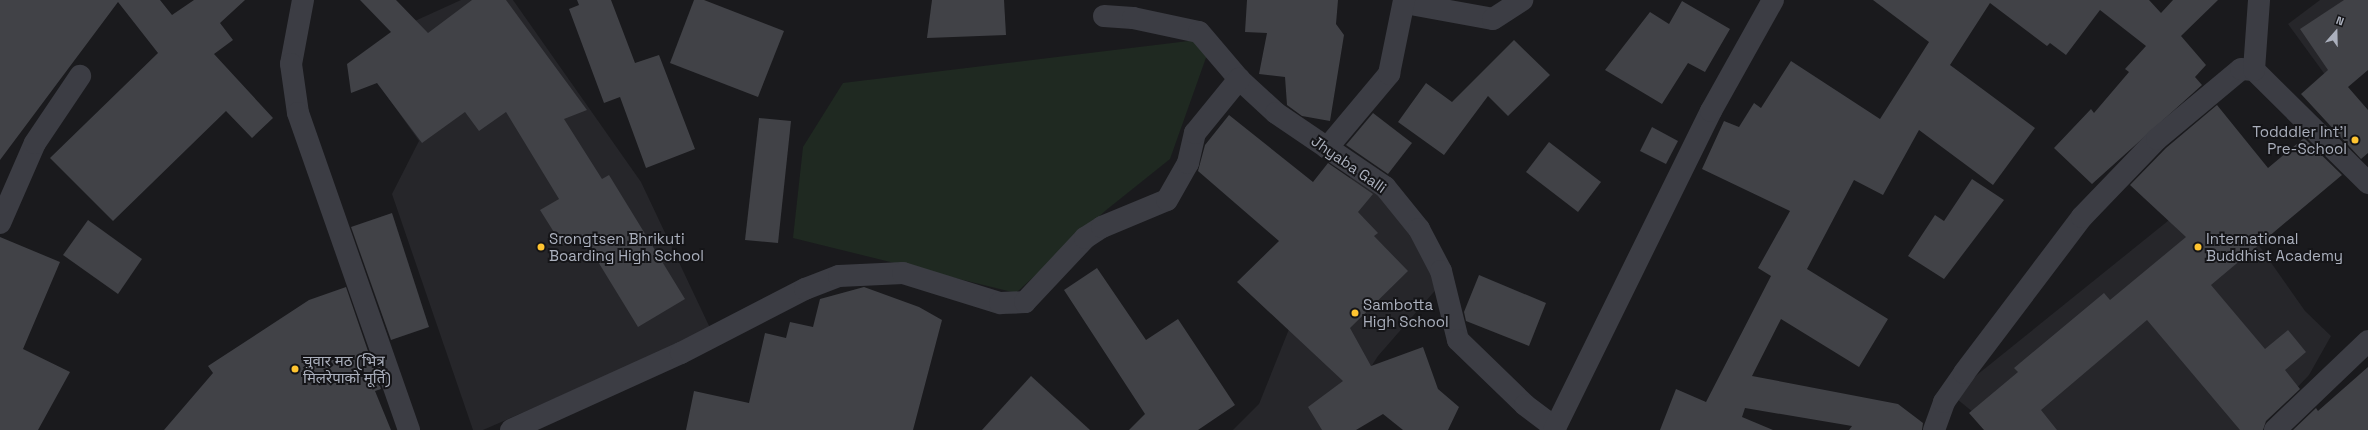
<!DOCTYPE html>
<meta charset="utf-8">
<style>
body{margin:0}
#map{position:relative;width:2368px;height:430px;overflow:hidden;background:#1a1a1d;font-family:"Space Grotesk","Noto Sans Devanagari",sans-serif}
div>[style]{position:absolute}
.built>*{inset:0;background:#26262a}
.green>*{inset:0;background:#1f2921}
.building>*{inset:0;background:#414247}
.minor>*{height:22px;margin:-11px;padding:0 11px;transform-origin:11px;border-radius:11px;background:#3c3d44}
.dots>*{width:11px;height:11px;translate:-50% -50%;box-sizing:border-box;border:2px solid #151518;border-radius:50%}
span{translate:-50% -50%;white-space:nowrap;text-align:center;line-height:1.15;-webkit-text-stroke:4px #151518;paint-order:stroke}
.poi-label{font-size:15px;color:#abb0bd}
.right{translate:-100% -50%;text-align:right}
.left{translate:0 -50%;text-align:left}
.street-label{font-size:15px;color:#abb0bd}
.north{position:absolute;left:2316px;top:12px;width:40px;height:40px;-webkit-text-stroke:3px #151518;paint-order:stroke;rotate:20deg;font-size:11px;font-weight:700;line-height:16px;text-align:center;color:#abb0bd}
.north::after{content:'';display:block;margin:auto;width:14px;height:18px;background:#abb0bd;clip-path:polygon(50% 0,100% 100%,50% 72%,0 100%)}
</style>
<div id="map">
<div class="built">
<div style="clip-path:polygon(461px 0,513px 0,641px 182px,711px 330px,483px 430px,473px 430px,392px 194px,419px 141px,360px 58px,406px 25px)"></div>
<div style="clip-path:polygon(2320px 0,2368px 0,2326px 76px,2288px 24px)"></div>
<div style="clip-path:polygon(1357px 160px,1446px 278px,1378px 356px,1330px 430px,1233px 430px,1259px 404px)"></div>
<div style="clip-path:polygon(2215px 183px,2305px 311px,2331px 336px,2309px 375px,2257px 430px,1995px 430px,1952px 395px)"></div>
</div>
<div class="green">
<div style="clip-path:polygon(1213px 38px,1170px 159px,1105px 211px,1016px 293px,793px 238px,803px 147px,843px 83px)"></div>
</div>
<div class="building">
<div style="clip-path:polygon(0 0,160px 0,172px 15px,194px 0,245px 0,220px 23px,233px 40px,214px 54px,273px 118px,252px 138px,226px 111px,113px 221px,50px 158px,158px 53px,118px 2px,0 160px)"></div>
<div style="clip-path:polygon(360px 0,396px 0,428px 33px,472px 0,506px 0,587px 110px,564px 119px,602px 179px,609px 175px,685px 299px,638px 327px,581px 234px,562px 245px,540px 210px,559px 199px,506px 112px,479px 131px,465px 112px,422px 143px,377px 83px,351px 93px,347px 64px,391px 32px)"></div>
<div style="clip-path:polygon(577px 0,611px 0,635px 63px,659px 55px,695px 149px,646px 168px,620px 97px,604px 103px,569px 9px,579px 5px)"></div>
<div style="clip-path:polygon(694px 0,704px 0,784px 31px,758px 97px,670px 63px)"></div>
<div style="clip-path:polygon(932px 0,1004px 0,1006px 35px,927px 38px)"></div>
<div style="clip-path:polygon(1247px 0,1338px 0,1336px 24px,1344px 35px,1330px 121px,1302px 116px,1287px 105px,1285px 77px,1259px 74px,1267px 33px,1245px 32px)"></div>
<div style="clip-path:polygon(1873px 0,2149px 0,2161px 13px,2173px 0,2218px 0,2181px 36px,2206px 65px,2195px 77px,2202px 85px,2092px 184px,2054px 148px,2091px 109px,2094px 113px,2129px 72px,2125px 69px,2146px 46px,2100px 10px,2066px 55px,2050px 43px,2047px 46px,1990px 3px,1950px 65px,2035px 128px,1993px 185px,1919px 130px,1883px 195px,1854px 180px,1807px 269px,1888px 319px,1859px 367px,1781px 319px,1752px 376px,1898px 404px,1923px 423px,1922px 430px,1849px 430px,1852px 426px,1745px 408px,1742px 417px,1773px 430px,1660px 430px,1676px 389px,1706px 402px,1771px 276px,1758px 268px,1790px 211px,1702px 169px,1724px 121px,1739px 127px,1754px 103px,1761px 108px,1791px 61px,1880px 119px,1929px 42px)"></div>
<div style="clip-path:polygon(2344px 0,2368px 0,2368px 70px,2348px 87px,2368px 110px,2368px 153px,2361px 159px,2301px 94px,2328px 70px,2300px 29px)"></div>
<div style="clip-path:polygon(1682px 1px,1730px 29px,1705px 72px,1688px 63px,1662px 104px,1605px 70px,1650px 12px,1669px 24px)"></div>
<div style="clip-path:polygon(1514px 40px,1550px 75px,1508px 116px,1488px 96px,1444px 155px,1398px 122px,1426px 83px,1452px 102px)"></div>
<div style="clip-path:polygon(2217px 105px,2268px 168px,2304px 138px,2342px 175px,2211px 285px,2265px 349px,2288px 330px,2306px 352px,2285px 370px,2300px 389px,2266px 421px,2263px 430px,2240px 430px,2147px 320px,2041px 410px,2057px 430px,1984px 430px,1969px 413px,2018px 372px,2014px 368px,2104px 293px,2110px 300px,2186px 237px,2130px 185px,2166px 148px)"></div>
<div style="clip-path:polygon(1373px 113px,1412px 143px,1388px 174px,1346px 145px)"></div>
<div style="clip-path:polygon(1229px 115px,1313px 182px,1328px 163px,1373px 194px,1358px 212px,1378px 233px,1374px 236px,1408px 271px,1350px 328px,1371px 366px,1423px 347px,1438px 389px,1459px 407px,1448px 430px,1403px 430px,1383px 414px,1356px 430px,1322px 430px,1308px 407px,1343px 381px,1237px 282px,1279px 241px,1198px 171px,1205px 145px)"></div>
<div style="clip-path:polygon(759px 118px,791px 121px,778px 243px,745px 240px)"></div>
<div style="clip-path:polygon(1652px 127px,1678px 141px,1666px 164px,1640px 151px)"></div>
<div style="clip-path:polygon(1549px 142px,1601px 182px,1578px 212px,1526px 172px)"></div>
<div style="clip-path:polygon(1972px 179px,2004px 200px,1944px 279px,1908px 256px,1935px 215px,1944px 221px)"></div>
<div style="clip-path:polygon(392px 213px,429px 327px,391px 340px,351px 227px)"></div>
<div style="clip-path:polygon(88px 220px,142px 259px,118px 294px,63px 255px)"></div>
<div style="clip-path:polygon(0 237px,60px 262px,23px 349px,70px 372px,38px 430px,0 430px)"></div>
<div style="clip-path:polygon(1097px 268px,1146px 340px,1178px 319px,1235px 405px,1198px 430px,1129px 430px,1145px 414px,1064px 290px)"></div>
<div style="clip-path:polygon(1479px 275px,1546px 303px,1529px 346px,1466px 321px,1464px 312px)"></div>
<div style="clip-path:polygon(346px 287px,381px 389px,375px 391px,391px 430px,164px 430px,213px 373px,208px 366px,309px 300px)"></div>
<div style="clip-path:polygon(864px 287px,919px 307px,942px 320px,913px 430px,686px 430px,694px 391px,749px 403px,765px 333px,786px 338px,790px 322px,813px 327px,820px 299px)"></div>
<div style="clip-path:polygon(2368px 367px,2368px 430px,2293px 430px,2316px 408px,2318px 411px)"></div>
<div style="clip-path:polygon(1031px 376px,1090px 430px,982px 430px)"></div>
</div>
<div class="minor">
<div style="left:303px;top:0;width:65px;rotate:100.6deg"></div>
<div style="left:291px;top:64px;width:49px;rotate:81.9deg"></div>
<div style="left:298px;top:113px;width:336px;rotate:70.7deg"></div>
<div style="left:1405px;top:3px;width:89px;rotate:10.3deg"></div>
<div style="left:1493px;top:19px;width:35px;rotate:-33deg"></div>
<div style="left:1104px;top:16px;width:29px;rotate:4deg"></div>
<div style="left:1133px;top:18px;width:67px;rotate:12deg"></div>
<div style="left:1199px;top:32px;width:62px;rotate:49.6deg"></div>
<div style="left:1239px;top:79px;width:50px;rotate:42.6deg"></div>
<div style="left:1276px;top:113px;width:132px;rotate:34.2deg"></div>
<div style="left:1385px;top:187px;width:54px;rotate:51deg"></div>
<div style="left:1419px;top:229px;width:47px;rotate:62.4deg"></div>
<div style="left:1441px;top:271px;width:71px;rotate:76.2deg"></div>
<div style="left:1458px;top:340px;width:93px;rotate:44.1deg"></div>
<div style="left:1525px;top:405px;width:38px;rotate:37deg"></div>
<div style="left:2254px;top:70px;width:161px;rotate:44.7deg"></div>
<div style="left:1327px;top:148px;width:97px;rotate:-50deg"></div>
<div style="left:1389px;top:74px;width:76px;rotate:-78.5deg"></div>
<div style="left:0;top:223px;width:87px;rotate:-66.4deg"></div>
<div style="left:35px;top:143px;width:81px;rotate:-56.1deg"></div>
<div style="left:511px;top:430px;width:187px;rotate:-24.4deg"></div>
<div style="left:681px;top:353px;width:140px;rotate:-27.3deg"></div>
<div style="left:805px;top:289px;width:36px;rotate:-21deg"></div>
<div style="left:839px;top:276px;width:64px;rotate:-2.7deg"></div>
<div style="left:903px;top:273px;width:102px;rotate:17.2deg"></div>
<div style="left:1000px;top:303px;width:25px;rotate:-2deg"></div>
<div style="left:1025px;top:302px;width:88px;rotate:-46.8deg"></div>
<div style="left:1085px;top:238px;width:20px;rotate:-33deg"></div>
<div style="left:1102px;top:227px;width:70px;rotate:-22.6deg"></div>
<div style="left:1167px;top:200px;width:43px;rotate:-60.4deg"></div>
<div style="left:1188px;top:163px;width:31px;rotate:-77deg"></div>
<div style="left:1195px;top:133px;width:70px;rotate:-50.8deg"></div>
<div style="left:1554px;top:430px;width:356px;rotate:-63.8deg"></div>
<div style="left:1711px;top:111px;width:127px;rotate:-60.8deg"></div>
<div style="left:1934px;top:430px;width:30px;rotate:-70deg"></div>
<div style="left:1944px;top:402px;width:35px;rotate:-55deg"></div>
<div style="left:1964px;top:373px;width:196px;rotate:-52.9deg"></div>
<div style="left:2082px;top:217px;width:108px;rotate:-46.1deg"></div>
<div style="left:2157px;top:139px;width:109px;rotate:-39.8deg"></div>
<div style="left:2241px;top:69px;width:13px;rotate:4deg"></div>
<div style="left:2254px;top:70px;width:70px;rotate:-85.9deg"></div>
<div style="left:2275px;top:430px;width:129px;rotate:-43.7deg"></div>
</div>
<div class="dots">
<div style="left:2355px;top:140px;background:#ffc430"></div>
<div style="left:541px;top:247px;background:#ffc430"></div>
<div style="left:2198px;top:247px;background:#ffc430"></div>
<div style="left:1355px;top:313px;background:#ffc430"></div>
<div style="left:295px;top:369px;background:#ffc430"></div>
</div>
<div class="poi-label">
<span class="right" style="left:2347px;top:140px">Todddler Int'l<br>Pre-School</span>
<span class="left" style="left:549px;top:247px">Srongtsen Bhrikuti<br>Boarding High School</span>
<span class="left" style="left:2206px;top:247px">International<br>Buddhist Academy</span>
<span class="left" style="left:1363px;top:313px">Sambotta<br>High School</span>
<span class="left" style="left:303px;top:369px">चुवार मठ (भित्र<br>मिलरेपाको मूर्ति)</span>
</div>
<div class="street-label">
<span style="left:1349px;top:164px;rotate:35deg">Jhyaba Galli</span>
</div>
<div class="north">N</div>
</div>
